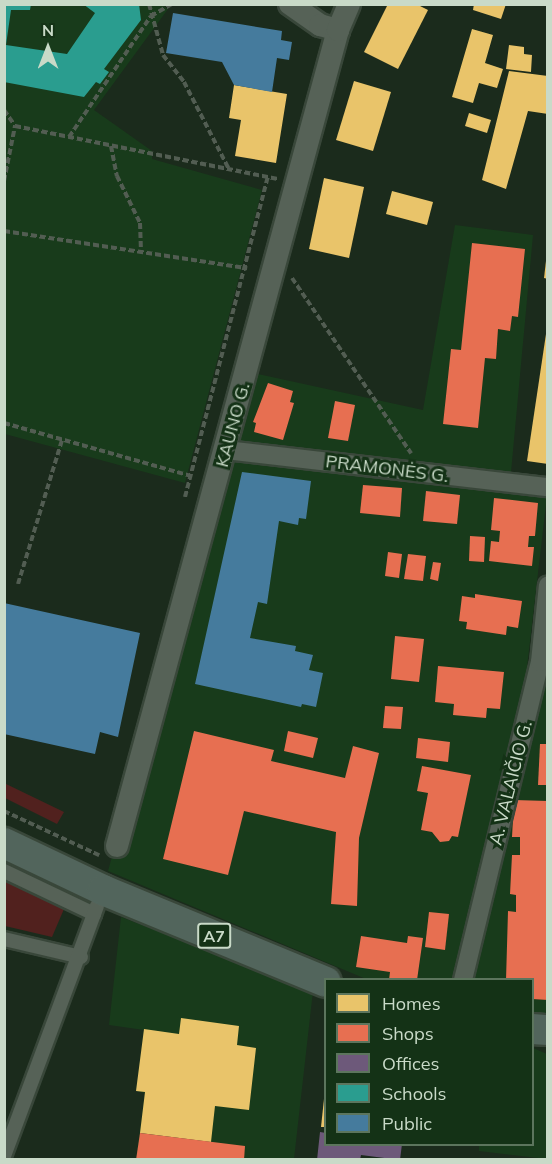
<!DOCTYPE html>
<meta charset="utf-8">
<style>
body{margin:0}
#map{position:relative;width:552px;height:1164px;overflow:hidden;background:#1b2b1c;font-family:Mulish,sans-serif}
div>[style]{position:absolute}
.built>*{inset:0;background:#183b1b}
.green>*{inset:0;background:#51211e}
.homes>*{inset:0;background:#e9c46a}
.shops>*{inset:0;background:#e76f51}
.offices>*{inset:0;background:#6d597a}
.schools>*{inset:0;background:#2a9d8f}
.public>*{inset:0;background:#457b9d}
.path>*{height:4px;margin-top:-2px;transform-origin:0;background:repeating-linear-gradient(90deg,#525d52 0 6px,transparent 0 9px)}
.roads{filter:drop-shadow(2px 0 #39473a) drop-shadow(-2px 0 #39473a) drop-shadow(0 2px #39473a) drop-shadow(0 -2px #39473a)}
.pedestrian>*{height:14px;margin:-7px;padding:0 7px;transform-origin:7px;border-radius:7px;background:#566257}
.minor>*{height:18px;margin:-9px;padding:0 9px;transform-origin:9px;border-radius:9px;background:#566257}
.tertiary>*{height:22px;margin:-11px;padding:0 11px;transform-origin:11px;border-radius:11px;background:#566257}
.trunk>*{height:30px;margin:-15px;padding:0 15px;transform-origin:15px;border-radius:15px;background:#52655c}
span{translate:-50% -50%;white-space:nowrap;text-align:center;line-height:1.15;-webkit-text-stroke:6px #143216;paint-order:stroke}
.shield-label span{padding:2px 4px;background:#143216;border:2px solid;border-radius:4px;-webkit-text-stroke-width:0}
.shield-label{font-size:16px;color:#c9dac8;font-weight:700}
.street-label{font-size:18px;color:#c9dac8}
.frame{position:absolute;inset:0;border:6px solid #c9dac8;pointer-events:none}
.legend{position:absolute;left:324px;top:978px;width:210px;height:168px;box-sizing:border-box;background:#143216;border:2px solid #5c755d;margin:0;padding:8px 10px;list-style:none;font-size:18px;color:#c9dac8}
.legend li{display:flex;align-items:center;gap:12px;height:30px}
.legend b{width:30px;border:2px solid #5c755d}
.north{position:absolute;left:18px;top:18px;width:60px;height:60px;-webkit-text-stroke:4px #143216;paint-order:stroke;rotate:0deg;font-size:16px;font-weight:700;line-height:24px;text-align:center;color:#c9dac8}
.north::after{content:'';display:block;margin:auto;width:21px;height:27px;background:#c9dac8;clip-path:polygon(50% 0,100% 100%,50% 72%,0 100%)}
</style>
<div id="map">
<div class="built">
<div style="clip-path:polygon(161px 4px,168px 9px,94px 110px,152px 151px,152px 159px,262px 190px,185px 483px,5px 434px,4px 5px)"></div>
<div style="clip-path:polygon(455px 225px,533px 235px,510px 483px,547px 496px,527px 667px,547px 670px,547px 1014px,533px 1013px,532px 980px,366px 979px,108px 871px,256px 337px,258px 374px,423px 410px)"></div>
<div style="clip-path:polygon(121px 917px,313px 991px,294px 1159px,136px 1159px,145px 1093px,136px 1091px,144px 1030px,109px 1025px)"></div>
<div style="clip-path:polygon(533px 1048px,547px 1054px,547px 1159px,479px 1151px,479px 1145px,532px 1144px)"></div>
</div>
<div class="green">
<div style="clip-path:polygon(4px 783px,64px 812px,57px 824px,5px 798px)"></div>
<div style="clip-path:polygon(5px 881px,64px 909px,52px 937px,5px 926px)"></div>
</div>
<div class="homes">
<div style="clip-path:polygon(388px 4px,416px 4px,428px 10px,398px 69px,364px 52px)"></div>
<div style="clip-path:polygon(474px 4px,506px 4px,501px 19px,473px 10px)"></div>
<div style="clip-path:polygon(472px 29px,493px 35px,485px 63px,503px 69px,497px 88px,479px 83px,473px 103px,452px 97px)"></div>
<div style="clip-path:polygon(509px 45px,524px 47px,524px 54px,532px 55px,531px 72px,506px 69px)"></div>
<div style="clip-path:polygon(509px 71px,548px 76px,548px 114px,528px 111px,506px 189px,482px 180px)"></div>
<div style="clip-path:polygon(354px 81px,391px 92px,373px 151px,336px 140px)"></div>
<div style="clip-path:polygon(234px 85px,287px 94px,276px 163px,235px 156px,241px 120px,229px 118px)"></div>
<div style="clip-path:polygon(469px 113px,491px 120px,487px 133px,465px 126px)"></div>
<div style="clip-path:polygon(324px 178px,364px 187px,349px 258px,309px 249px)"></div>
<div style="clip-path:polygon(392px 191px,433px 202px,427px 225px,386px 214px)"></div>
<div style="clip-path:polygon(546px 261px,548px 261px,548px 279px,544px 278px)"></div>
<div style="clip-path:polygon(546px 334px,548px 334px,548px 464px,527px 461px)"></div>
<div style="clip-path:polygon(181px 1018px,239px 1026px,237px 1045px,256px 1048px,249px 1110px,215px 1106px,211px 1142px,140px 1133px,145px 1092px,136px 1091px,144px 1029px,179px 1034px)"></div>
<div style="clip-path:polygon(324px 1099px,326px 1099px,326px 1127px,321px 1127px)"></div>
</div>
<div class="shops">
<div style="clip-path:polygon(472px 243px,525px 249px,518px 317px,512px 316px,510px 331px,498px 329px,496px 359px,485px 358px,478px 428px,443px 424px,451px 349px,461px 350px)"></div>
<div style="clip-path:polygon(268px 383px,293px 391px,290px 402px,294px 403px,283px 440px,254px 432px,256px 423px,253px 422px)"></div>
<div style="clip-path:polygon(335px 401px,355px 405px,348px 441px,328px 438px)"></div>
<div style="clip-path:polygon(363px 485px,402px 488px,400px 517px,360px 513px)"></div>
<div style="clip-path:polygon(426px 491px,460px 495px,457px 524px,423px 521px)"></div>
<div style="clip-path:polygon(494px 498px,538px 503px,535px 536px,529px 536px,528px 547px,534px 547px,532px 566px,489px 561px,491px 541px,499px 542px,500px 531px,491px 530px)"></div>
<div style="clip-path:polygon(470px 536px,485px 537px,484px 562px,469px 561px)"></div>
<div style="clip-path:polygon(388px 552px,402px 554px,399px 578px,385px 576px)"></div>
<div style="clip-path:polygon(408px 554px,426px 556px,423px 581px,404px 579px)"></div>
<div style="clip-path:polygon(433px 562px,441px 563px,438px 581px,430px 579px)"></div>
<div style="clip-path:polygon(475px 594px,522px 601px,518px 628px,507px 626px,506px 635px,466px 629px,467px 622px,459px 621px,462px 596px,475px 598px)"></div>
<div style="clip-path:polygon(395px 636px,424px 639px,419px 682px,391px 679px)"></div>
<div style="clip-path:polygon(438px 666px,504px 672px,500px 709px,487px 708px,486px 718px,453px 715px,454px 704px,435px 702px)"></div>
<div style="clip-path:polygon(385px 706px,403px 707px,401px 729px,383px 728px)"></div>
<div style="clip-path:polygon(194px 731px,274px 750px,271px 761px,345px 778px,353px 746px,379px 753px,359px 838px,357px 906px,331px 904px,336px 832px,244px 811px,228px 875px,163px 859px)"></div>
<div style="clip-path:polygon(288px 731px,318px 738px,313px 758px,284px 751px)"></div>
<div style="clip-path:polygon(418px 738px,450px 742px,448px 762px,416px 758px)"></div>
<div style="clip-path:polygon(540px 744px,548px 744px,548px 785px,538px 785px)"></div>
<div style="clip-path:polygon(422px 766px,471px 775px,458px 837px,452px 836px,449px 841px,440px 842px,432px 832px,421px 830px,428px 793px,417px 791px)"></div>
<div style="clip-path:polygon(514px 800px,548px 801px,548px 1000px,532px 999px,532px 980px,506px 980px,508px 911px,516px 912px,516px 895px,510px 894px,512px 855px,520px 855px,520px 837px,512px 837px)"></div>
<div style="clip-path:polygon(429px 912px,449px 914px,445px 950px,425px 947px)"></div>
<div style="clip-path:polygon(361px 936px,407px 943px,408px 936px,423px 938px,417px 980px,389px 980px,390px 972px,356px 967px)"></div>
<div style="clip-path:polygon(140px 1133px,245px 1146px,244px 1160px,136px 1160px)"></div>
</div>
<div class="offices">
<div style="clip-path:polygon(320px 1132px,326px 1133px,326px 1144px,402px 1144px,400px 1160px,361px 1155px,360px 1160px,317px 1160px)"></div>
</div>
<div class="schools">
<div style="clip-path:polygon(5px 4px,31px 4px,30px 10px,11px 10px,6px 45px,67px 54px,95px 13px,83px 4px,139px 4px,141px 20px,104px 69px,109px 72px,100px 84px,96px 82px,84px 97px,4px 82px)"></div>
</div>
<div class="public">
<div style="clip-path:polygon(173px 13px,282px 31px,281px 40px,292px 42px,289px 60px,277px 58px,272px 92px,234px 85px,222px 62px,166px 53px)"></div>
<div style="clip-path:polygon(242px 472px,311px 481px,306px 519px,299px 518px,298px 525px,279px 521px,267px 604px,258px 602px,250px 638px,296px 646px,295px 651px,313px 655px,309px 670px,323px 673px,316px 707px,302px 704px,301px 707px,195px 684px)"></div>
<div style="clip-path:polygon(4px 603px,140px 633px,118px 737px,100px 732px,95px 754px,4px 734px)"></div>
</div>
<div class="path">
<div style="left:149px;top:4px;width:53px;rotate:74.6deg"></div>
<div style="left:163px;top:55px;width:34px;rotate:52deg"></div>
<div style="left:184px;top:82px;width:98px;rotate:62.7deg"></div>
<div style="left:4px;top:110px;width:19px;rotate:55deg"></div>
<div style="left:69px;top:137px;width:146px;rotate:-55.9deg"></div>
<div style="left:151px;top:16px;width:24px;rotate:-30deg"></div>
<div style="left:111px;top:146px;width:31px;rotate:79deg"></div>
<div style="left:117px;top:176px;width:52px;rotate:63.9deg"></div>
<div style="left:140px;top:223px;width:30px;rotate:88deg"></div>
<div style="left:4px;top:181px;width:56px;rotate:-78.7deg"></div>
<div style="left:15px;top:126px;width:268px;rotate:11.4deg"></div>
<div style="left:4px;top:231px;width:246px;rotate:8.7deg"></div>
<div style="left:292px;top:278px;width:212px;rotate:55.8deg"></div>
<div style="left:4px;top:423px;width:194px;rotate:15.8deg"></div>
<div style="left:185px;top:497px;width:331px;rotate:-75.5deg"></div>
<div style="left:18px;top:584px;width:151px;rotate:-73deg"></div>
<div style="left:4px;top:811px;width:105px;rotate:24.9deg"></div>
</div>
<div class="roads">
<div class="pedestrian">
<div style="left:4px;top:871px;width:100px;rotate:25.5deg"></div>
<div style="left:4px;top:939px;width:79px;rotate:13.2deg"></div>
<div style="left:4px;top:1156px;width:267px;rotate:-69.6deg"></div>
</div>
<div class="minor">
<div style="left:226px;top:450px;width:324px;rotate:6.6deg"></div>
<div style="left:463px;top:980px;width:327px;rotate:-76.4deg"></div>
<div style="left:540px;top:662px;width:77px;rotate:-84.1deg"></div>
</div>
<div class="tertiary">
<div style="left:290px;top:4px;width:37px;rotate:35deg"></div>
<div style="left:320px;top:25px;width:19px;rotate:16deg"></div>
<div style="left:117px;top:846px;width:845px;rotate:-74.85deg"></div>
<div style="left:338px;top:30px;width:28px;rotate:-67deg"></div>
</div>
<div class="trunk">
<div style="left:4px;top:843px;width:110px;rotate:25.4deg"></div>
<div style="left:103px;top:890px;width:241px;rotate:22.4deg"></div>
<div style="left:532px;top:1029px;width:16px;rotate:4deg"></div>
</div>
</div>
<div class="shield-label">
<span style="left:214px;top:936px">A7</span>
</div>
<div class="street-label">
<span style="left:233px;top:425px;rotate:-75deg">KAUNO G.</span>
<span style="left:387px;top:469px;rotate:7deg">PRAMONĖS G.</span>
<span style="left:511px;top:783px;rotate:-76deg">A. VALAIČIO G.</span>
</div>
<div class="frame"></div>
<ul class="legend">
<li><b style="height:16px;background:#e9c46a"></b>Homes</li>
<li><b style="height:16px;background:#e76f51"></b>Shops</li>
<li><b style="height:16px;background:#6d597a"></b>Offices</li>
<li><b style="height:16px;background:#2a9d8f"></b>Schools</li>
<li><b style="height:16px;background:#457b9d"></b>Public</li>
</ul>
<div class="north">N</div>
</div>
